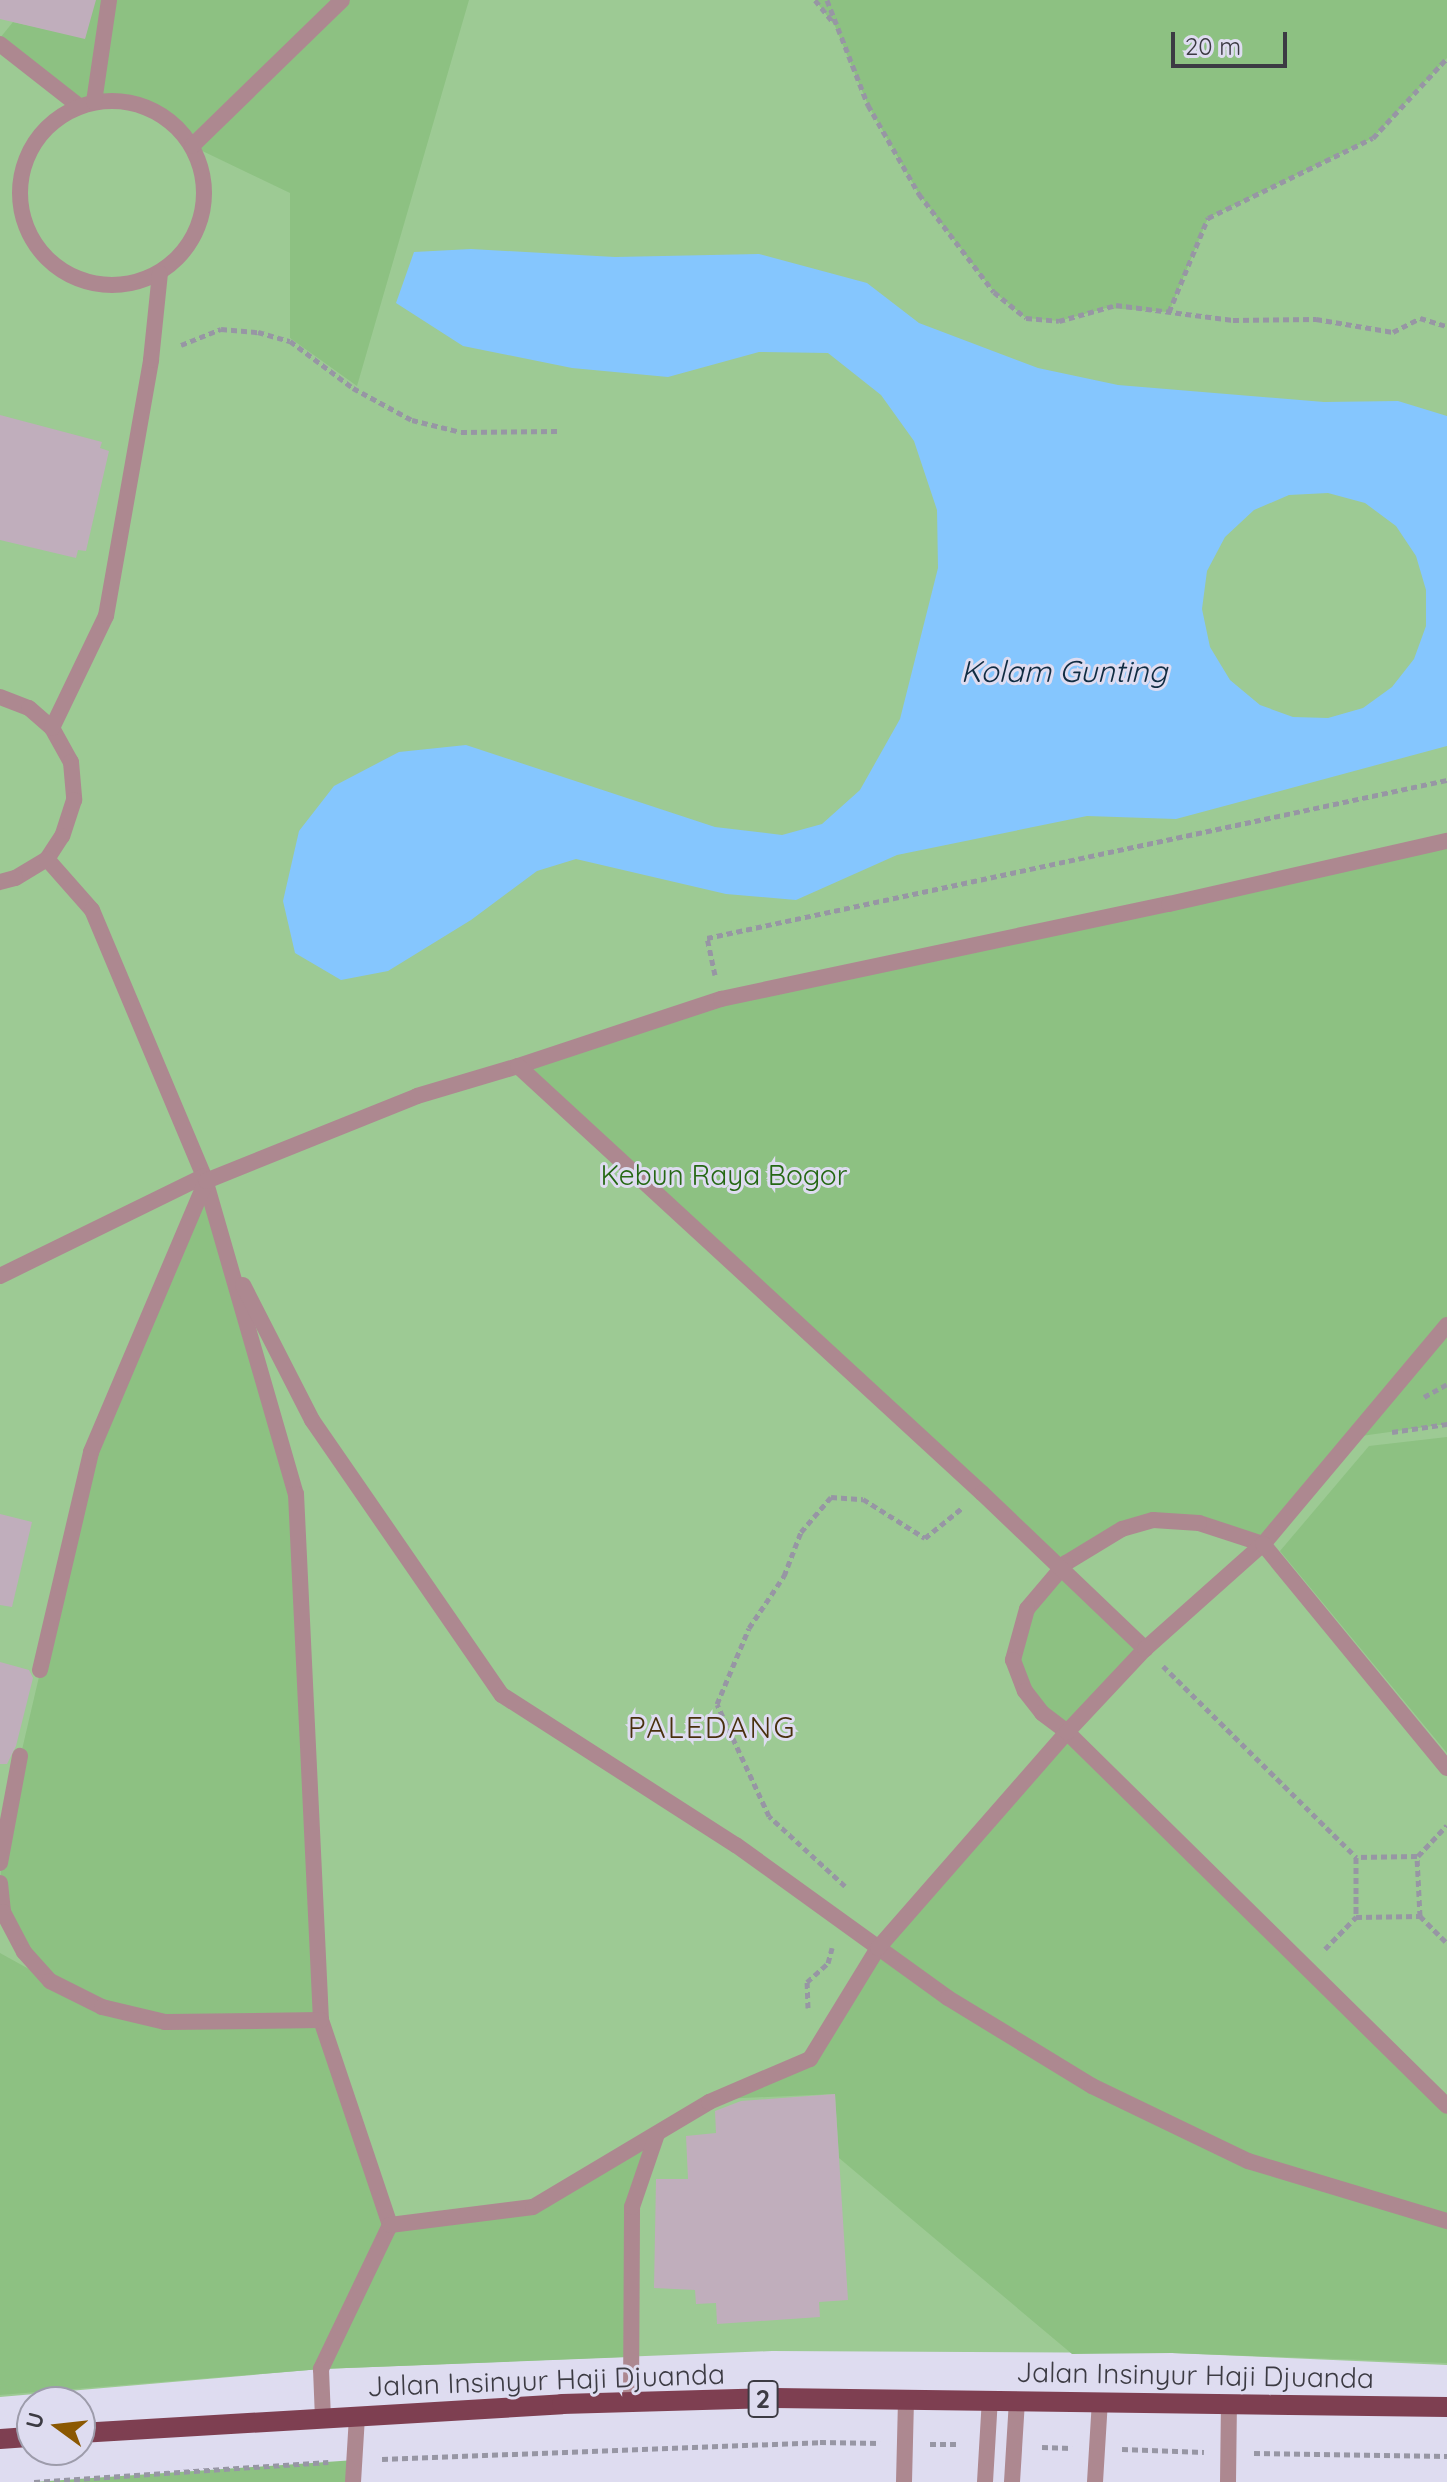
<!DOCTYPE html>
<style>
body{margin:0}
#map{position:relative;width:1447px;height:2482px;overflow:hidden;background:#dedcf0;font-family:Quicksand,sans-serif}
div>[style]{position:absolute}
.green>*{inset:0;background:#9dca94}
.forest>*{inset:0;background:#8dc182}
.water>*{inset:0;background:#85c6fe}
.building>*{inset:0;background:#c0aebc}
.path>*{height:5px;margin-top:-2.5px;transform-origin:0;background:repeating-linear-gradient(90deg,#9796a4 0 6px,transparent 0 10px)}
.service>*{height:16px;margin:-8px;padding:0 8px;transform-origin:8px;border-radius:8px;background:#ad8890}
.service>.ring{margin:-8px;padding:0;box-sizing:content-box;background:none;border:16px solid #ad8890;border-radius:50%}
.minor>*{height:16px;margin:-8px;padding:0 8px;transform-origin:8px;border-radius:8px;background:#ad8890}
.primary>*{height:20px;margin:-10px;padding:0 10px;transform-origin:10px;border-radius:10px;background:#7e3f51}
span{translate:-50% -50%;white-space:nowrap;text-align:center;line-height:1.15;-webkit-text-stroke:6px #dedcf0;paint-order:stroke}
.shield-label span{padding:2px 6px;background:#dedcf0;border:2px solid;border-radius:6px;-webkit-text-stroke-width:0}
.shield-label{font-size:26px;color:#3c3b43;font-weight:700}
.park-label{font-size:28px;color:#256814}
.street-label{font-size:28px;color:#3c3b43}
.water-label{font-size:30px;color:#102c42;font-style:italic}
.neighbourhood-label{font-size:30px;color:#49300e;letter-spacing:2px}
.north{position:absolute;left:16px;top:2386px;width:80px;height:80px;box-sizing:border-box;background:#dedcf0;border:2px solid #9d9cab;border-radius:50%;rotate:285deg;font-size:22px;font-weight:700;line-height:32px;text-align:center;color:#3c3b43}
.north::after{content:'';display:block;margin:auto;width:28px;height:36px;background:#8b5802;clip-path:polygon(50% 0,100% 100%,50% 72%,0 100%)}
.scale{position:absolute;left:1171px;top:32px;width:116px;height:36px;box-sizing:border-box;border:4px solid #3c3b43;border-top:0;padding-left:10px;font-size:24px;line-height:28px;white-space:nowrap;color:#3c3b43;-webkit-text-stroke:6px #dedcf0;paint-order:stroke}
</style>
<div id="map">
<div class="green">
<div style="clip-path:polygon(0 0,1447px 0,1447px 2365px,1172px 2353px,772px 2351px,321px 2369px,0 2397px)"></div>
</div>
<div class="forest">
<div style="clip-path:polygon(95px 0,469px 0,357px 386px,290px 338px,290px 193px,192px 146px,174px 124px,150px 108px,114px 101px,79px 106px,0 38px,13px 22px,85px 38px)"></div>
<div style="clip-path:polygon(815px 0,1447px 0,1447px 58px,1373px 138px,1208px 218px,1169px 312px,1106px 308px,1059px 321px,1026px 318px,994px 292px,919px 194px,868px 105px,835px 26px)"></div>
<div style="clip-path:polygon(1447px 841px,1447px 1424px,1354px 1437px,1263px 1544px,1153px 1520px,1066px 1563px,1145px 1649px,1068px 1732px,1447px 2106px,1447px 2363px,1172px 2353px,1072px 2354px,839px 2158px,835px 2094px,721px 2099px,810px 2059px,878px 1948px,1067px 1732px,1025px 1691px,1018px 1635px,1061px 1570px,518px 1066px,721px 999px)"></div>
<div style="clip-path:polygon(206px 1181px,296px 1494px,321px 2020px,390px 2225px,533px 2207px,657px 2134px,632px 2207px,630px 2357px,321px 2369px,0 2395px,0 1953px,47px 1979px,24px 1952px,0 1883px,4px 1827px,86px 1475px)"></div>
<div style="clip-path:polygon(1447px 1437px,1447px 1753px,1280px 1551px,1369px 1446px)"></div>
<div style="clip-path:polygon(355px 2460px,353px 2482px,34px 2482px)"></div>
</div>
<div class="water">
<div style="clip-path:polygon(evenodd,471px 249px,615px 257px,759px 254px,867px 283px,919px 323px,1038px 368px,1118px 385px,1324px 402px,1398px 401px,1447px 416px,1447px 746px,1176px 819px,1087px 816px,897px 855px,796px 900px,726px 894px,576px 859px,537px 871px,471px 920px,388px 971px,341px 980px,295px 953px,283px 901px,299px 831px,334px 786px,399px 752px,466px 745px,715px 827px,782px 835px,822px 824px,860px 790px,900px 719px,938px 568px,937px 510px,914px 441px,881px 395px,828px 353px,759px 352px,668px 377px,572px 368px,463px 346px,396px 303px,414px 252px,471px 249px,1328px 493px,1365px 503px,1396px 526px,1416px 556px,1426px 590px,1426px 626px,1414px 659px,1392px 687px,1363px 708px,1328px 718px,1293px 717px,1260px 705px,1230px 680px,1210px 647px,1202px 609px,1207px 571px,1225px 537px,1254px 510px,1289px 495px,1328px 493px)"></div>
</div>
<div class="building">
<div style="clip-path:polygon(0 0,96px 0,85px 39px,0 19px)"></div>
<div style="clip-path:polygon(0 415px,102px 442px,100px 448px,109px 451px,86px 551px,78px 550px,76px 558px,0 540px)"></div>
<div style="clip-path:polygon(0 1514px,32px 1522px,12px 1607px,0 1605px)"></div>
<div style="clip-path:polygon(0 1662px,29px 1670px,33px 1678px,16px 1746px,7px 1764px,0 1764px)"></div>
<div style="clip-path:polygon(835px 2094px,848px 2300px,819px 2302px,820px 2317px,717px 2324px,716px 2303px,696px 2304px,695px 2290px,654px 2288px,656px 2179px,688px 2179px,686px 2136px,716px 2133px,715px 2111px,741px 2101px)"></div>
</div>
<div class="path">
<div style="left:815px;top:0;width:27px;rotate:51deg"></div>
<div style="left:827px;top:0;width:113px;rotate:68.7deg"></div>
<div style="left:868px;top:105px;width:103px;rotate:60.2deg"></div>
<div style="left:919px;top:194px;width:123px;rotate:52.6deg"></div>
<div style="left:994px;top:292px;width:41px;rotate:39.1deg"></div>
<div style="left:1026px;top:318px;width:33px;rotate:5deg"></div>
<div style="left:1059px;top:321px;width:59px;rotate:-15.7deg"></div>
<div style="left:1116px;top:305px;width:118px;rotate:7.3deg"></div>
<div style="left:1233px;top:320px;width:83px;rotate:-0.7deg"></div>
<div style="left:1316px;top:319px;width:78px;rotate:9.6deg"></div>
<div style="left:1393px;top:332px;width:30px;rotate:-27deg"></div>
<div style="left:1420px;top:318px;width:28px;rotate:17deg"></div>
<div style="left:1169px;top:312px;width:102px;rotate:-67.5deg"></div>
<div style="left:1208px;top:218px;width:183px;rotate:-25.9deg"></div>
<div style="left:1373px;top:138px;width:109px;rotate:-47.2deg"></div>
<div style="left:181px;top:345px;width:43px;rotate:-21.8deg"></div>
<div style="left:221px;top:329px;width:37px;rotate:5deg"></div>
<div style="left:258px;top:332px;width:33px;rotate:16deg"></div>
<div style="left:290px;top:341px;width:79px;rotate:36.7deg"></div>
<div style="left:353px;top:388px;width:67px;rotate:28.5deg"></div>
<div style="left:412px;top:420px;width:50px;rotate:13.8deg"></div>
<div style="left:461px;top:432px;width:97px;rotate:-0.6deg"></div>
<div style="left:715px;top:975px;width:38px;rotate:-102deg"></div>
<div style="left:707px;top:938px;width:757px;rotate:-12.05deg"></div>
<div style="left:1424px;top:1397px;width:26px;rotate:-29deg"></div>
<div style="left:1392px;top:1432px;width:56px;rotate:-8.3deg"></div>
<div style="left:1163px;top:1666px;width:272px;rotate:44.7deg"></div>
<div style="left:1356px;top:1857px;width:60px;rotate:90deg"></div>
<div style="left:1356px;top:1917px;width:64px;rotate:-0.9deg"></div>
<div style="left:1420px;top:1916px;width:60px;rotate:-92.9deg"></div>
<div style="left:1417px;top:1856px;width:61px;rotate:179.1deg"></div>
<div style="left:1418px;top:1856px;width:42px;rotate:-46.9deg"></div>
<div style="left:845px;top:1886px;width:103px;rotate:-137.4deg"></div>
<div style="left:769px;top:1816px;width:123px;rotate:-114.9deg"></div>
<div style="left:717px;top:1704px;width:82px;rotate:-67.2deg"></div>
<div style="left:749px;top:1628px;width:63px;rotate:-56.1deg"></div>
<div style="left:784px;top:1576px;width:47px;rotate:-68.9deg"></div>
<div style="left:801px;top:1532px;width:46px;rotate:-49.4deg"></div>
<div style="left:831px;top:1497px;width:32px;rotate:4deg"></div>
<div style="left:863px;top:1499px;width:73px;rotate:32.2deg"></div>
<div style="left:925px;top:1538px;width:48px;rotate:-39deg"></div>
<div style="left:1420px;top:1916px;width:38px;rotate:45deg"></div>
<div style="left:1325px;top:1949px;width:45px;rotate:-45.9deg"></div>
<div style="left:808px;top:2008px;width:26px;rotate:-92deg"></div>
<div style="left:807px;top:1982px;width:28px;rotate:-42deg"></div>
<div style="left:828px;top:1963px;width:16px;rotate:-75deg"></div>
<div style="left:930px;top:2444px;width:30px"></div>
<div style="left:1042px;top:2447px;width:30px;rotate:2deg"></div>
<div style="left:1122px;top:2449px;width:82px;rotate:2.1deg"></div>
<div style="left:1254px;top:2453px;width:193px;rotate:0.9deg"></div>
<div style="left:382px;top:2459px;width:438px;rotate:-2.2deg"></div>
<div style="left:820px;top:2442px;width:60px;rotate:1deg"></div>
<div style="left:34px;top:2482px;width:295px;rotate:-3.9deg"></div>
</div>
<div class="service">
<div style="left:0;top:44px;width:100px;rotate:38.1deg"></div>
<div class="ring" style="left:20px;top:101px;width:168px;height:168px"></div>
<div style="left:94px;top:102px;width:103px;rotate:-81.6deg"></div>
<div style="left:192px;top:146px;width:209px;rotate:-44.2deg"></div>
<div style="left:0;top:697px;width:31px;rotate:21deg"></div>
<div style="left:29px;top:708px;width:30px;rotate:41deg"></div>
<div style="left:52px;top:728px;width:39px;rotate:61deg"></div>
<div style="left:71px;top:762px;width:38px;rotate:85deg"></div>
<div style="left:74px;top:800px;width:38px;rotate:108deg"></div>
<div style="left:62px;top:836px;width:27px;rotate:123deg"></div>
<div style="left:47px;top:859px;width:37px;rotate:149deg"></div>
<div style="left:15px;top:878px;width:16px;rotate:165deg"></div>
<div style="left:52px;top:728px;width:124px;rotate:-64.3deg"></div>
<div style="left:106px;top:616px;width:260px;rotate:-80deg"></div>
<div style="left:151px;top:360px;width:87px;rotate:-84.1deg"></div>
<div style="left:47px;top:859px;width:68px;rotate:48.6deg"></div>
<div style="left:92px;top:910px;width:289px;rotate:67.2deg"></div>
<div style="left:204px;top:1176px;width:331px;rotate:73.9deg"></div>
<div style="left:296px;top:1494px;width:527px;rotate:87.28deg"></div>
<div style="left:321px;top:2020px;width:216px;rotate:71.4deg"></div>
<div style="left:390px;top:2225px;width:160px;rotate:115.6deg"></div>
<div style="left:321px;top:2369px;width:49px;rotate:87.7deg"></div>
<div style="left:518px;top:1066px;width:214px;rotate:-18.3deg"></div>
<div style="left:721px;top:999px;width:458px;rotate:-12deg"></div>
<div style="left:1169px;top:904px;width:285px;rotate:-12.8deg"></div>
<div style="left:0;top:1276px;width:227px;rotate:-26.1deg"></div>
<div style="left:243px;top:1285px;width:152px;rotate:62.9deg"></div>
<div style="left:312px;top:1420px;width:334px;rotate:55.4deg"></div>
<div style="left:502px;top:1695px;width:278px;rotate:32.7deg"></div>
<div style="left:736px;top:1845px;width:261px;rotate:35.8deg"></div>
<div style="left:948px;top:1998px;width:169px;rotate:31.4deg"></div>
<div style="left:1092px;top:2086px;width:173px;rotate:25.7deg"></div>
<div style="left:1248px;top:2161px;width:208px;rotate:16.8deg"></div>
<div style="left:1447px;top:1325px;width:286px;rotate:130deg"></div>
<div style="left:1263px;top:1544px;width:67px;rotate:-161.8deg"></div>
<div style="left:1199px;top:1523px;width:46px;rotate:-176.3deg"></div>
<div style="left:1153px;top:1520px;width:32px;rotate:164deg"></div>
<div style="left:1122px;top:1529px;width:66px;rotate:148.7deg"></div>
<div style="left:1066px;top:1563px;width:60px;rotate:130.3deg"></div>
<div style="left:1027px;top:1609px;width:53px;rotate:105.4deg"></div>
<div style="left:1013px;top:1660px;width:33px;rotate:69deg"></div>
<div style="left:1025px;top:1691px;width:28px;rotate:52deg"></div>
<div style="left:1042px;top:1713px;width:31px;rotate:37deg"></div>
<div style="left:1067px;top:1732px;width:533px;rotate:44.54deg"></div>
<div style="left:40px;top:1670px;width:224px;rotate:-76.8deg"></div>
<div style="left:91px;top:1452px;width:294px;rotate:-67deg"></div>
<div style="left:206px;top:1181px;width:227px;rotate:-21.9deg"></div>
<div style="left:417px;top:1096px;width:105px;rotate:-16.5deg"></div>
<div style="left:518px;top:1066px;width:631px;rotate:42.62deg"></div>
<div style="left:982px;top:1493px;width:226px;rotate:43.7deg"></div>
<div style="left:0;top:1863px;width:109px;rotate:-79.4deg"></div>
<div style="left:0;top:1883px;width:29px;rotate:84deg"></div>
<div style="left:3px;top:1912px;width:45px;rotate:62.3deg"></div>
<div style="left:24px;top:1952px;width:39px;rotate:48deg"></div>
<div style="left:50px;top:1981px;width:58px;rotate:26.6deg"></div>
<div style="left:102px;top:2007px;width:65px;rotate:13.4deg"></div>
<div style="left:165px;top:2022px;width:156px;rotate:-0.7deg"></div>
<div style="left:390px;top:2225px;width:144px;rotate:-7.2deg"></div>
<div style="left:533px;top:2207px;width:205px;rotate:-30.8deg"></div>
<div style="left:709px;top:2102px;width:110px;rotate:-23.1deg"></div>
<div style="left:810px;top:2059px;width:130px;rotate:-58.5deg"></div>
<div style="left:878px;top:1948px;width:287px;rotate:-48.8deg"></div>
<div style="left:1067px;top:1732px;width:114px;rotate:-46.8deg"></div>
<div style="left:1145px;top:1649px;width:158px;rotate:-41.7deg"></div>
<div style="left:1263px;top:1544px;width:290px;rotate:50.6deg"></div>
<div style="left:631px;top:2404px;width:197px;rotate:-89.7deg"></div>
<div style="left:632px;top:2207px;width:77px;rotate:-71.1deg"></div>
<div style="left:904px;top:2482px;width:83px;rotate:-88.6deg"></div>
<div style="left:985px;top:2482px;width:83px;rotate:-86.6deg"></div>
<div style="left:1012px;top:2482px;width:81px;rotate:-86.5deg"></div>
<div style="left:1095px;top:2482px;width:81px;rotate:-86.5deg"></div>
<div style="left:1228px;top:2482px;width:78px;rotate:-89.3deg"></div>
</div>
<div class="minor">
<div style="left:353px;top:2482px;width:66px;rotate:-86.5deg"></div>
</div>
<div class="primary">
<div style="left:80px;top:2433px;width:483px;rotate:-3.4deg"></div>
<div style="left:562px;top:2404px;width:213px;rotate:-1.6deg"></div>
<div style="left:775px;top:2398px;width:672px;rotate:0.77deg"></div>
<div style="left:0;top:2439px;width:32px;rotate:-4deg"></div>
</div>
<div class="shield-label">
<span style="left:763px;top:2399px">2</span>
</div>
<div class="park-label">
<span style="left:724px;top:1175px">Kebun Raya Bogor</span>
</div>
<div class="street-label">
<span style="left:1195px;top:2375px;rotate:1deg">Jalan Insinyur Haji Djuanda</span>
<span style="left:546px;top:2380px;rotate:-2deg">Jalan Insinyur Haji Djuanda</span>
</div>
<div class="water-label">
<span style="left:1064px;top:671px">Kolam Gunting</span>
</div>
<div class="neighbourhood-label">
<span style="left:712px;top:1727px">PALEDANG</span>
</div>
<div class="north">U</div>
<div class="scale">20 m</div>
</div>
